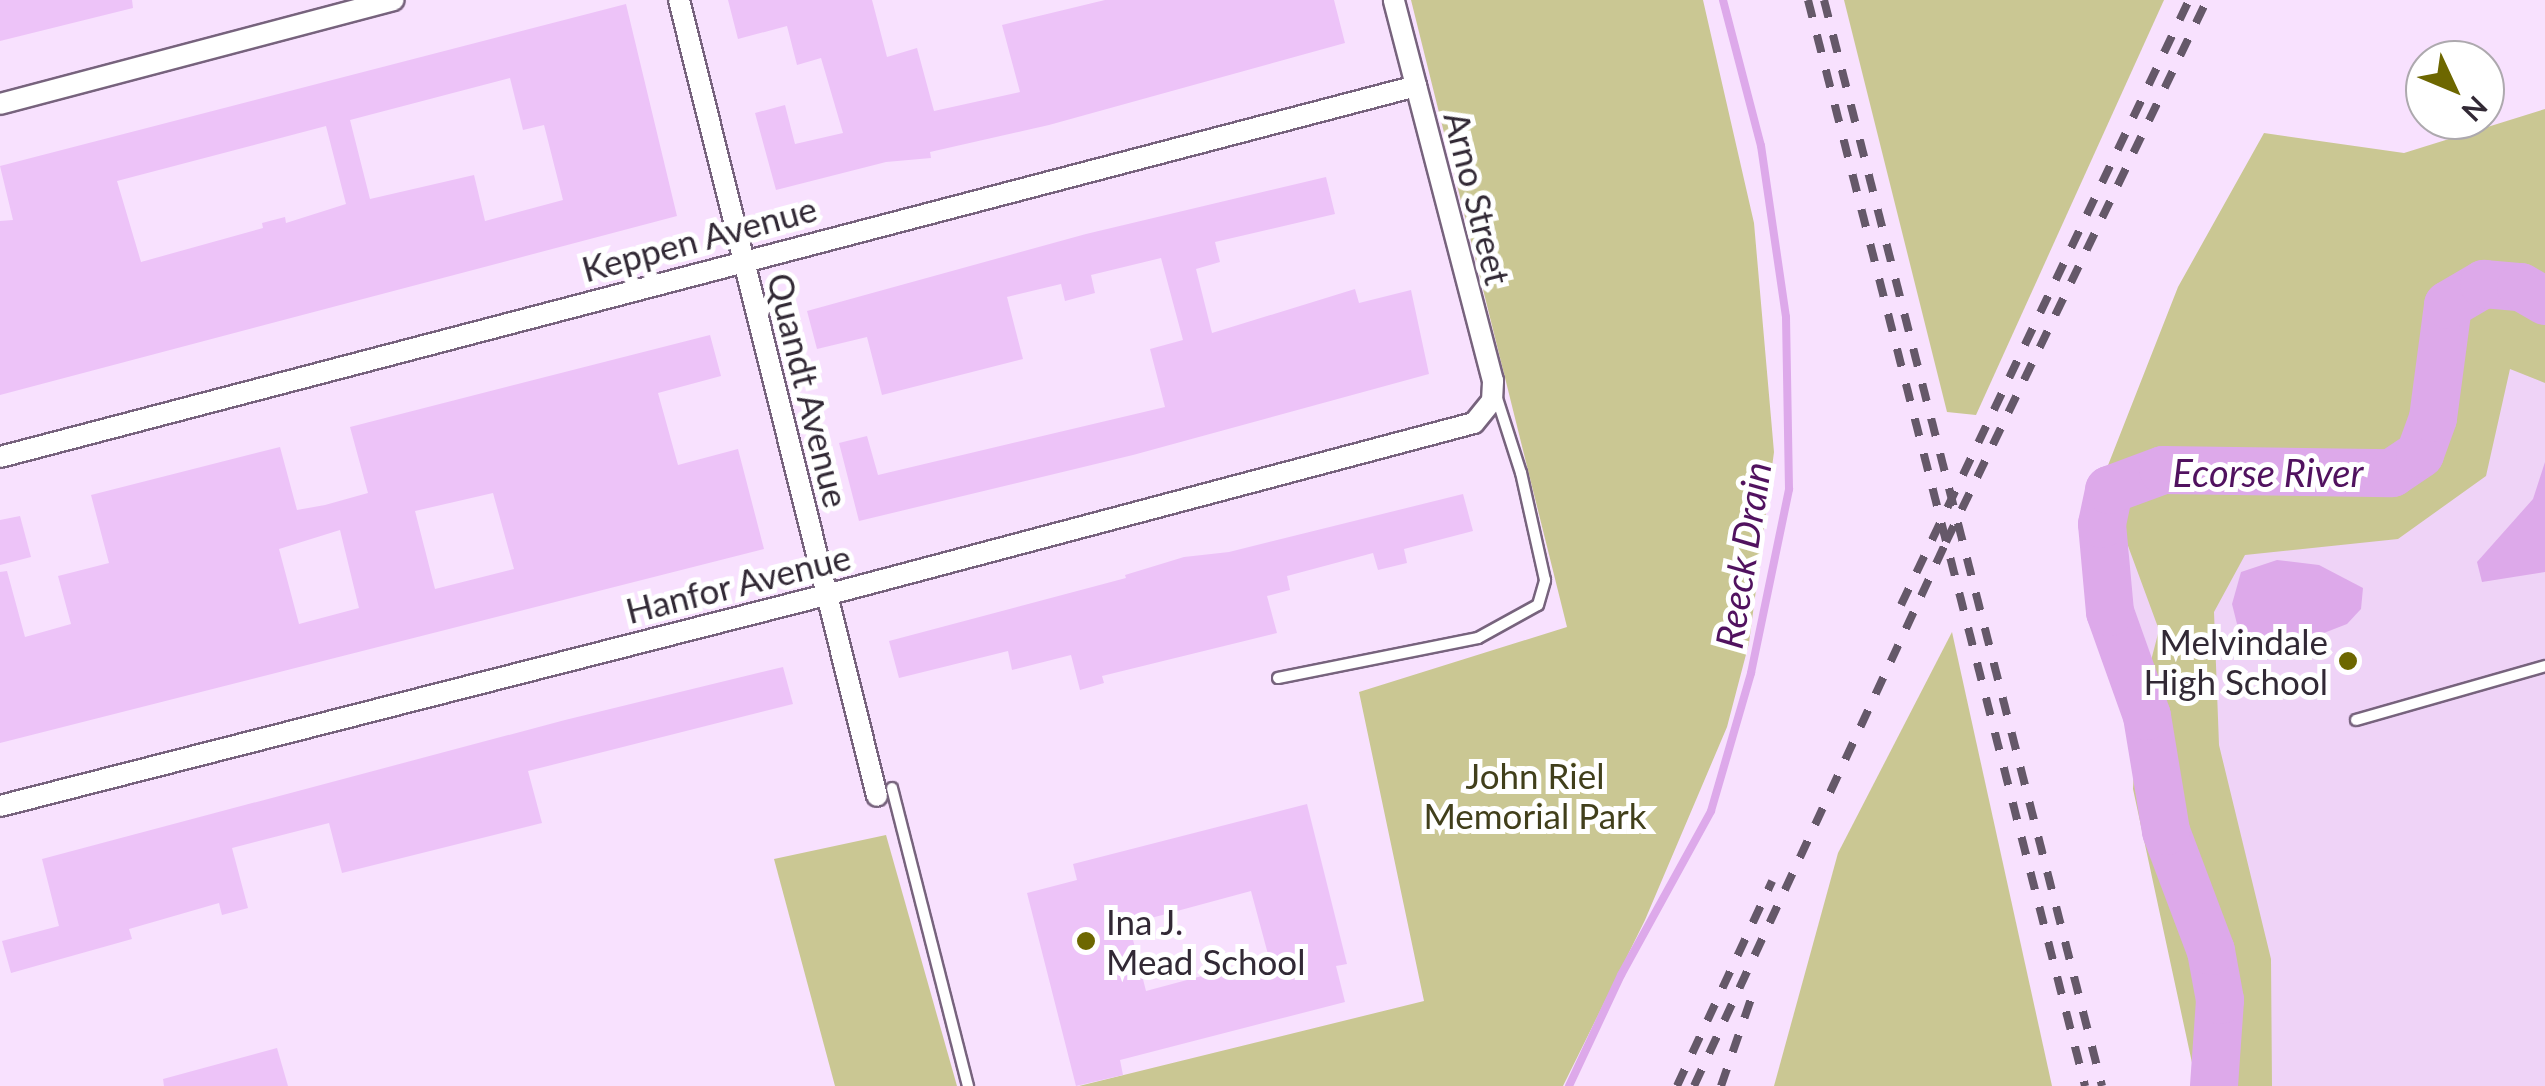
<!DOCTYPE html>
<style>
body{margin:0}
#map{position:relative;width:2545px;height:1086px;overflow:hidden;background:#f8e1fe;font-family:Lato,sans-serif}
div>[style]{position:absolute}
.built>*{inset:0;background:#efd3f7}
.green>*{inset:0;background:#cac793}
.water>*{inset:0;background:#dda9ea}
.stream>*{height:8px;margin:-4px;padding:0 4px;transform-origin:4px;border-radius:4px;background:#dda9ea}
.river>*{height:48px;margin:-24px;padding:0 24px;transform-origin:24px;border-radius:24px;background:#dda9ea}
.building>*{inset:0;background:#edc3f8}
.roads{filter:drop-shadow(2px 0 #77637d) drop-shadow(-2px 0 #77637d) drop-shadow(0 2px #77637d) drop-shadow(0 -2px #77637d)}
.service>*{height:10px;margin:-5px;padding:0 5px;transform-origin:5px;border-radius:5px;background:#fff}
.minor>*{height:20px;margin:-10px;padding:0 10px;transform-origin:10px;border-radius:10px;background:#fff}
.rail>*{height:8px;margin-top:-4px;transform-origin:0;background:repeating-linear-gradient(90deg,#655869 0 18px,transparent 0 36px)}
.dots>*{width:28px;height:28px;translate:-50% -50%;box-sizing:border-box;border:5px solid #fff;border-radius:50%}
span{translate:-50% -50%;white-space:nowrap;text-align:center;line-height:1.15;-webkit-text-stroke:10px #fff;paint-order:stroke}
.street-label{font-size:35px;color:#322935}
.poi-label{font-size:35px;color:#322935}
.right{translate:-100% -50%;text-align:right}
.left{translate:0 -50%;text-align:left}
.park-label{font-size:35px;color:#413f1b}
.water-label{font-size:38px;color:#51125f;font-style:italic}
.north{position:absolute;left:2405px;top:40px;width:100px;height:100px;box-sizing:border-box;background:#fff;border:2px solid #ada9ae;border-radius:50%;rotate:134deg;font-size:28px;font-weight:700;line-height:40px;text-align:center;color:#322935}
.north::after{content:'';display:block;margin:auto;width:35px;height:45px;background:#6d6700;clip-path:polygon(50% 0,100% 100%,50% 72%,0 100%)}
</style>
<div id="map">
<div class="built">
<div style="clip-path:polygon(2545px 322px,2545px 1086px,2242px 1086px,2173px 712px,2128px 609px,2129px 510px)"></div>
</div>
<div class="green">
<div style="clip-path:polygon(1411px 0,1703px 0,1754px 223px,1774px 452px,1749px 643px,1727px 727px,1645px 920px,1563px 1086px,1079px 1086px,1424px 1001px,1359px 692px,1567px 627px)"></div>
<div style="clip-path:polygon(1844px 0,2164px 0,1976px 415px,1947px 412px)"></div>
<div style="clip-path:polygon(2545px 109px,2545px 383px,2510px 369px,2486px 476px,2398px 539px,2245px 555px,2214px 612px,2219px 745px,2271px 959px,2272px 1086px,2197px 1086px,2133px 789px,2137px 714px,2159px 630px,2103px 478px,2178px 287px,2264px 133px,2404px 153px)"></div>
<div style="clip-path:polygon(1952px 632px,2052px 1086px,1774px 1086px,1838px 853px)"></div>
<div style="clip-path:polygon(886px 835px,957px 1086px,835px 1086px,774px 859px)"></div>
</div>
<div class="water">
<div style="clip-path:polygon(2545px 462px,2545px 572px,2482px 582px,2477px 562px,2533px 499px)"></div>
<div style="clip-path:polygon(2277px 560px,2319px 565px,2363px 588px,2361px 609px,2347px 624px,2293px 645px,2251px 641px,2239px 632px,2232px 604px,2241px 572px)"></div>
</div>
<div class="stream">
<div style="left:1569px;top:1086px;width:123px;rotate:-64.9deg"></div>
<div style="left:1621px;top:975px;width:187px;rotate:-61.2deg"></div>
<div style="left:1711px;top:811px;width:144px;rotate:-73.8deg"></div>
<div style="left:1751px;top:673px;width:188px;rotate:-78.3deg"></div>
<div style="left:1789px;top:489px;width:172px;rotate:-91deg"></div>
<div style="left:1786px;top:317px;width:173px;rotate:-98.3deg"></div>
<div style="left:1761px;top:146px;width:151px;rotate:-104.6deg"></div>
</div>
<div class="river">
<div style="left:2214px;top:1086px;width:86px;rotate:-86deg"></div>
<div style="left:2220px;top:1000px;width:50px;rotate:-100.4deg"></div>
<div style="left:2211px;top:951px;width:128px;rotate:-110.6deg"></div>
<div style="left:2166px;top:831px;width:117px;rotate:-99.4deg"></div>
<div style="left:2147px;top:716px;width:110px;rotate:-109.6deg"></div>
<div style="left:2110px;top:612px;width:88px;rotate:-95.2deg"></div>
<div style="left:2102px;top:524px;width:35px;rotate:-78deg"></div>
<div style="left:2109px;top:490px;width:58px;rotate:-20.3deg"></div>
<div style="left:2163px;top:470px;width:229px;rotate:0.8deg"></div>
<div style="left:2392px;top:473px;width:34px;rotate:-34deg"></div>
<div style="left:2420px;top:454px;width:38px;rotate:-70deg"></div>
<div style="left:2433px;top:418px;width:114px;rotate:-82.4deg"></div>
<div style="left:2448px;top:305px;width:42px;rotate:-30.3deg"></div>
<div style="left:2484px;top:284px;width:37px;rotate:5deg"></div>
<div style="left:2521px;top:287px;width:28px;rotate:30deg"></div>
</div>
<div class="building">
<div style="clip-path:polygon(0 0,132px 0,133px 8px,0 41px)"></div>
<div style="clip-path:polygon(728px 0,872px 0,887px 57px,917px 48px,934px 111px,1020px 92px,1002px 25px,1105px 0,1334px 0,1345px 43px,1049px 125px,930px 152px,931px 158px,886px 162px,776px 190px,755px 113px,785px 105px,795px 144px,843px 133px,821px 58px,797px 65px,787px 26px,738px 39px)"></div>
<div style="clip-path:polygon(evenodd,626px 4px,677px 216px,0 395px,0 221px,13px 220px,0 166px,626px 4px,510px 78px,523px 130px,544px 125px,563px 200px,485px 221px,474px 175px,370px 199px,350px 120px,510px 78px,626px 4px,326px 126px,346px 204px,286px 223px,285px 217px,262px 223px,263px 228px,141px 262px,117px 181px,326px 126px)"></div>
<div style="clip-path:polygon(1326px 177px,1335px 214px,1215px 242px,1220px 262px,1196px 269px,1212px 333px,1355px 289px,1359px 303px,1411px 290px,1429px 374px,1133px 455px,859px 521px,839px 443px,867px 436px,878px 475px,1165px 407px,1150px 349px,1183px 340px,1161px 258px,1091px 275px,1095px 293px,1065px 301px,1061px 284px,1007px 297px,1023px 359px,882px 395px,867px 337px,817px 349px,807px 311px,1086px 234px)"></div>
<div style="clip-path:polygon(evenodd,710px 335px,721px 376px,658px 393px,678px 465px,738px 449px,764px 549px,0 743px,0 572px,7px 571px,25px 637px,71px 624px,58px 576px,109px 563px,91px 495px,280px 447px,297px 510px,325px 505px,368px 493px,350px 427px,710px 335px,493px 493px,514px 569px,435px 589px,415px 511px,493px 493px,710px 335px,340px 530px,359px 608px,299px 624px,279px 549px,340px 530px)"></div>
<div style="clip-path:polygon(1463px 494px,1473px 531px,1404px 549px,1407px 563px,1378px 570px,1373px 553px,1287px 576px,1290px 590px,1267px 596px,1277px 633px,1102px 676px,1104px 683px,1080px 690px,1071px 655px,1012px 670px,1008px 651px,899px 678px,889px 641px,1126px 578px,1125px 575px,1184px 557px,1229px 552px)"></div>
<div style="clip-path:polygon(20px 516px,31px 557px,0 565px,0 520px)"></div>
<div style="clip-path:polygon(783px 667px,793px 704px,528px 771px,542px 823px,342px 873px,329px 823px,232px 848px,248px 908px,222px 915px,219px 903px,129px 929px,132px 939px,11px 973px,2px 941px,59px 926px,42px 859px,565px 720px)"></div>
<div style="clip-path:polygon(evenodd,1307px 804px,1347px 964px,1336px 966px,1345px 1002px,1120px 1060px,1123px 1075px,1076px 1086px,1027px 893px,1077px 880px,1073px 864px,1307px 804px,1251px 891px,1269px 958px,1146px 991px,1129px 924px,1251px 891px)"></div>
<div style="clip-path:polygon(277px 1048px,288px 1086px,164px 1086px,163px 1079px)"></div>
</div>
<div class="roads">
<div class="service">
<div style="left:1278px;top:678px;width:204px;rotate:-11.3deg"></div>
<div style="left:1478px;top:638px;width:68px;rotate:-28.8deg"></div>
<div style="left:1538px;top:605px;width:26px;rotate:-74deg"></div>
<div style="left:1545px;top:580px;width:110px;rotate:-102.6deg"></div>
<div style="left:1521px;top:473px;width:82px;rotate:-107.8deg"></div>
<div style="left:2356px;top:720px;width:197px;rotate:-15.9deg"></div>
<div style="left:892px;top:788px;width:308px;rotate:75.7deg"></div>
</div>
<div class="minor">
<div style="left:679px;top:0;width:820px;rotate:76.03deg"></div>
<div style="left:0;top:104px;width:407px;rotate:-14.8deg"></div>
<div style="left:0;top:457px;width:1464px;rotate:-14.68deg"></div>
<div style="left:0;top:806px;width:853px;rotate:-14.33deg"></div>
<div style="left:826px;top:595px;width:670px;rotate:-14.87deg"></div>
<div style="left:1474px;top:423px;width:28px;rotate:-51deg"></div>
<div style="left:1492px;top:401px;width:20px;rotate:-87deg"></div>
<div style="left:1493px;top:381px;width:394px;rotate:-104.6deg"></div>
</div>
</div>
<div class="rail">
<div style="left:1808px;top:0;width:1121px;rotate:75.69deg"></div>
<div style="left:1824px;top:0;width:1121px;rotate:75.64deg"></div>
<div style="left:1901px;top:605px;width:670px;rotate:-64.54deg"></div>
<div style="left:1677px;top:1086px;width:226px;rotate:-65.1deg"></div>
<div style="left:1694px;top:1086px;width:600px;rotate:-65.14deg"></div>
<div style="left:1946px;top:542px;width:602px;rotate:-64.29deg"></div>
<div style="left:1721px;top:1086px;width:95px;rotate:-71deg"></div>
</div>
<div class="dots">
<div style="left:2348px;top:661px;background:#6d6700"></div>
<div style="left:1086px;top:941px;background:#6d6700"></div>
</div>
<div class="street-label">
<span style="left:1478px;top:198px;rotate:76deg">Arno Street</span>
<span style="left:699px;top:238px;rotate:-15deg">Keppen Avenue</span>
<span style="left:809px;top:390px;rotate:76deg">Quandt Avenue</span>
<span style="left:738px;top:583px;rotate:-14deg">Hanfor Avenue</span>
</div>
<div class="poi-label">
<span class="right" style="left:2328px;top:661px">Melvindale<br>High School</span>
<span class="left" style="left:1106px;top:941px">Ina J.<br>Mead School</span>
</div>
<div class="park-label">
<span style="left:1535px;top:795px">John Riel<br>Memorial Park</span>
</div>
<div class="water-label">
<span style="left:2268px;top:473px">Ecorse River</span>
<span style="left:1743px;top:555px;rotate:-81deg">Reeck Drain</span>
</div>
<div class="north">N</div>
</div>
